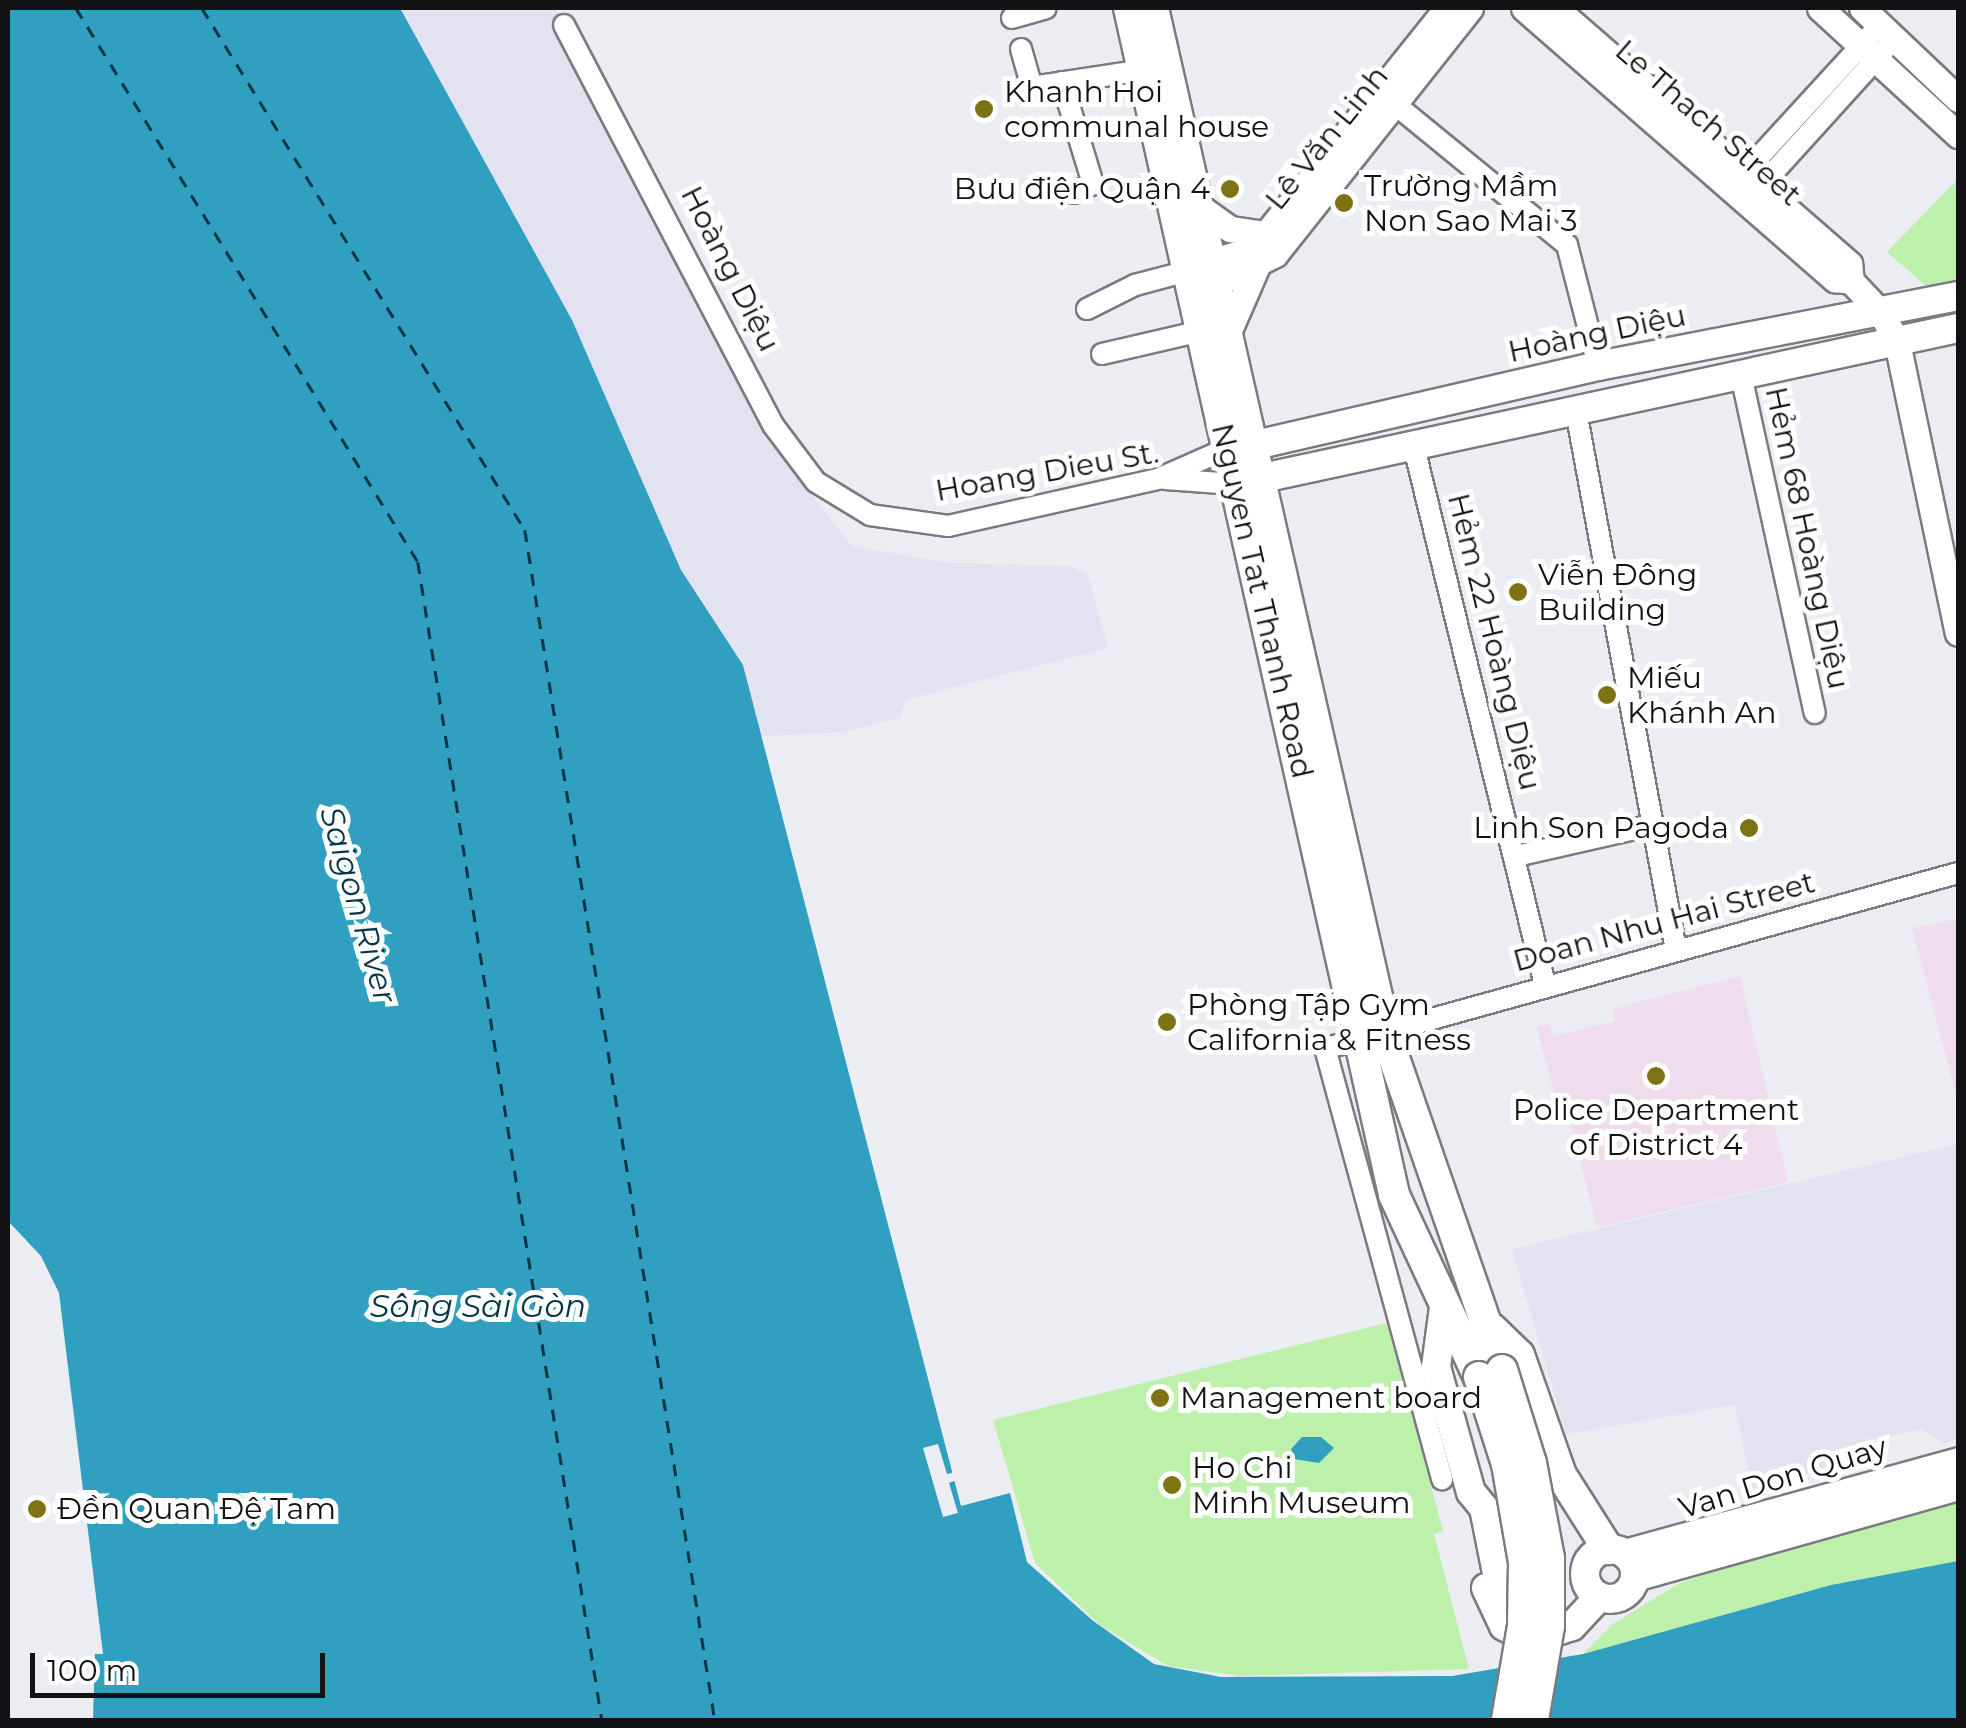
<!DOCTYPE html>
<meta charset="utf-8">
<style>
body{margin:0}
#map{position:relative;width:1966px;height:1728px;overflow:hidden;background:#ececf3;font-family:Montserrat,sans-serif}
div>[style]{position:absolute}
.commercial>*{inset:0;background:#efdded}
.built>*{inset:0;background:#e2e2f1}
.green>*{inset:0;background:#bdf0aa}
.water>*{inset:0;background:#31a0c0}
.pier>*{inset:0;background:#ececf3}
.ferry>*{height:2.5px;margin-top:-1.25px;transform-origin:0;background:repeating-linear-gradient(90deg,#033644 0 12px,transparent 0 22px)}
.roads{filter:drop-shadow(2px 0 #7a7a80) drop-shadow(-2px 0 #7a7a80) drop-shadow(0 2px #7a7a80) drop-shadow(0 -2px #7a7a80)}
.minor>*{height:20px;margin:-10px;padding:0 10px;transform-origin:10px;border-radius:10px;background:#fff}
.tertiary>*{height:25px;margin:-12.5px;padding:0 12.5px;transform-origin:12.5px;border-radius:12.5px;background:#fff}
.secondary>*{height:28px;margin:-14px;padding:0 14px;transform-origin:14px;border-radius:14px;background:#fff}
.secondary>.ring{margin:-14px;padding:0;box-sizing:content-box;background:none;border:28px solid #fff;border-radius:50%}
.primary>*{height:30px;margin:-15px;padding:0 15px;transform-origin:15px;border-radius:15px;background:#fff}
.bridges{filter:drop-shadow(2px 0 #7a7a80) drop-shadow(-2px 0 #7a7a80) drop-shadow(0 2px #7a7a80) drop-shadow(0 -2px #7a7a80)}
.primary-bridge>*{height:30px;margin:-15px;padding:0 15px;transform-origin:15px;border-radius:15px;background:#fff}
.dots>*{width:28px;height:28px;translate:-50% -50%;box-sizing:border-box;border:5px solid #fff;border-radius:50%}
span{translate:-50% -50%;white-space:nowrap;text-align:center;line-height:1.15;-webkit-text-stroke:10px #fff;paint-order:stroke}
.poi-label{font-size:30px;color:#121214}
.left{translate:0 -50%;text-align:left}
.right{translate:-100% -50%;text-align:right}
.street-label{font-size:30px;color:#121214}
.water-label{font-size:32px;color:#033644;font-style:italic}
.frame{position:absolute;inset:0;border:10px solid #121214;pointer-events:none}
.scale{position:absolute;left:30px;top:1653px;width:295px;height:45px;box-sizing:border-box;border:5px solid #121214;border-top:0;padding-left:12px;font-size:30px;line-height:35px;white-space:nowrap;color:#121214;-webkit-text-stroke:8px #fff;paint-order:stroke}
</style>
<div id="map">
<div class="commercial">
<div style="clip-path:polygon(1958px 919px,1958px 1102px,1912px 928px)"></div>
<div style="clip-path:polygon(1740px 976px,1788px 1182px,1597px 1227px,1569px 1117px,1560px 1118px,1537px 1027px,1549px 1024px,1553px 1036px,1614px 1021px,1612px 1009px)"></div>
</div>
<div class="built">
<div style="clip-path:polygon(400px 8px,554px 8px,568px 25px,559px 42px,594px 94px,769px 441px,852px 546px,950px 563px,1070px 566px,1088px 576px,1108px 648px,905px 700px,901px 717px,845px 732px,761px 736px,743px 665px,681px 570px,572px 320px)"></div>
<div style="clip-path:polygon(1958px 1144px,1958px 1440px,1943px 1443px,1922px 1429px,1859px 1443px,1845px 1464px,1752px 1489px,1735px 1405px,1566px 1434px,1512px 1249px)"></div>
</div>
<div class="green">
<div style="clip-path:polygon(1958px 179px,1958px 289px,1936px 295px,1887px 252px)"></div>
<div style="clip-path:polygon(1387px 1323px,1443px 1531px,1434px 1534px,1469px 1669px,1240px 1676px,1168px 1666px,1100px 1625px,1035px 1563px,993px 1420px)"></div>
<div style="clip-path:polygon(1958px 1502px,1958px 1561px,1831px 1585px,1583px 1654px,1613px 1624px,1678px 1584px,1790px 1542px,1925px 1505px)"></div>
</div>
<div class="water">
<div style="clip-path:polygon(8px 8px,400px 8px,572px 320px,681px 570px,743px 665px,961px 1506px,1010px 1493px,1027px 1562px,1092px 1620px,1154px 1664px,1221px 1677px,1452px 1676px,1583px 1654px,1831px 1585px,1958px 1561px,1958px 1720px,93px 1720px,95px 1654px,103px 1654px,59px 1293px,41px 1256px,8px 1221px)"></div>
<div style="clip-path:polygon(1302px 1437px,1321px 1437px,1334px 1448px,1319px 1463px,1294px 1459px,1291px 1449px)"></div>
</div>
<div class="pier">
<div style="clip-path:polygon(938px 1444px,947px 1474px,957px 1472px,959px 1479px,949px 1483px,958px 1513px,943px 1517px,923px 1448px)"></div>
</div>
<div class="ferry">
<div style="left:76px;top:8px;width:651px;rotate:58.31deg"></div>
<div style="left:418px;top:562px;width:1173px;rotate:80.97deg"></div>
<div style="left:202px;top:8px;width:614px;rotate:58.25deg"></div>
<div style="left:525px;top:530px;width:1205px;rotate:80.93deg"></div>
</div>
<div class="roads">
<div class="minor">
<div style="left:1012px;top:18px;width:35px;rotate:-16deg"></div>
<div style="left:564px;top:25px;width:451px;rotate:62.4deg"></div>
<div style="left:773px;top:425px;width:71px;rotate:53deg"></div>
<div style="left:816px;top:482px;width:63px;rotate:31.4deg"></div>
<div style="left:870px;top:515px;width:79px;rotate:8deg"></div>
<div style="left:948px;top:526px;width:215px;rotate:-12.6deg"></div>
<div style="left:1158px;top:479px;width:77px;rotate:-23.9deg"></div>
<div style="left:1021px;top:49px;width:40px;rotate:74deg"></div>
<div style="left:1032px;top:87px;width:112px;rotate:-8.7deg"></div>
<div style="left:1062px;top:82px;width:107px;rotate:73.1deg"></div>
<div style="left:1093px;top:184px;width:21px;rotate:155deg"></div>
<div style="left:1396px;top:105px;width:221px;rotate:39.3deg"></div>
<div style="left:1567px;top:245px;width:125px;rotate:75.6deg"></div>
<div style="left:1737px;top:181px;width:213px;rotate:-47.5deg"></div>
<div style="left:1750px;top:198px;width:201px;rotate:-47.8deg"></div>
<div style="left:1087px;top:309px;width:54px;rotate:-26.6deg"></div>
<div style="left:1135px;top:285px;width:55px;rotate:-14.8deg"></div>
<div style="left:1102px;top:354px;width:103px;rotate:-13deg"></div>
<div style="left:1741px;top:375px;width:346px;rotate:77.7deg"></div>
<div style="left:1576px;top:411px;width:548px;rotate:79.49deg"></div>
<div style="left:1413px;top:443px;width:558px;rotate:76.31deg"></div>
<div style="left:1165px;top:479px;width:69px;rotate:4.1deg"></div>
<div style="left:1516px;top:856px;width:139px;rotate:-12.8deg"></div>
<div style="left:1385px;top:1032px;width:595px;rotate:-15.51deg"></div>
<div style="left:1360px;top:1040px;width:36px;rotate:167deg"></div>
<div style="left:1325px;top:1048px;width:447px;rotate:74.8deg"></div>
</div>
<div class="tertiary">
<div style="left:1524px;top:8px;width:413px;rotate:41.1deg"></div>
<div style="left:1835px;top:279px;width:16px;rotate:7deg"></div>
<div style="left:1555px;top:8px;width:390px;rotate:41deg"></div>
<div style="left:1849px;top:264px;width:17px;rotate:83deg"></div>
<div style="left:1851px;top:281px;width:44px;rotate:46.8deg"></div>
<div style="left:1881px;top:313px;width:33px;rotate:61deg"></div>
<div style="left:1897px;top:342px;width:297px;rotate:78.2deg"></div>
<div style="left:1820px;top:8px;width:188px;rotate:42.6deg"></div>
<div style="left:1862px;top:8px;width:132px;rotate:43.5deg"></div>
<div style="left:1195px;top:204px;width:43px;rotate:35.5deg"></div>
<div style="left:1230px;top:229px;width:36px;rotate:8deg"></div>
<div style="left:1209px;top:262px;width:36px;rotate:-16deg"></div>
<div style="left:1244px;top:252px;width:28px;rotate:-39deg"></div>
<div style="left:1266px;top:234px;width:290px;rotate:-51.3deg"></div>
<div style="left:1214px;top:285px;width:68px;rotate:-26.9deg"></div>
<div style="left:1275px;top:254px;width:314px;rotate:-51.6deg"></div>
<div style="left:1226px;top:337px;width:75px;rotate:-66.5deg"></div>
</div>
<div class="secondary">
<div style="left:1251px;top:446px;width:356px;rotate:-13deg"></div>
<div style="left:1598px;top:366px;width:367px;rotate:-11deg"></div>
<div style="left:1258px;top:479px;width:716px;rotate:-12.17deg"></div>
<div style="left:1444px;top:1307px;width:61px;rotate:97.6deg"></div>
<div style="left:1436px;top:1367px;width:130px;rotate:74.4deg"></div>
<div style="left:1471px;top:1492px;width:21px;rotate:51deg"></div>
<div style="left:1484px;top:1508px;width:76px;rotate:78.7deg"></div>
<div style="left:1499px;top:1583px;width:19px;rotate:102deg"></div>
<div class="ring" style="left:1585px;top:1549px;width:22px;height:22px"></div>
<div style="left:1625px;top:1554px;width:345px;rotate:-15.4deg"></div>
<div style="left:1635px;top:1577px;width:336px;rotate:-15.7deg"></div>
<div style="left:1486px;top:1588px;width:42px;rotate:64.7deg"></div>
<div style="left:1504px;top:1626px;width:30px;rotate:27deg"></div>
<div style="left:1531px;top:1640px;width:43px;rotate:-18.9deg"></div>
<div style="left:1572px;top:1626px;width:40px;rotate:-47deg"></div>
</div>
<div class="primary">
<div style="left:1129px;top:8px;width:1216px;rotate:77.41deg"></div>
<div style="left:1394px;top:1195px;width:201px;rotate:65deg"></div>
<div style="left:1153px;top:8px;width:1050px;rotate:77.23deg"></div>
<div style="left:1385px;top:1032px;width:358px;rotate:70.9deg"></div>
<div style="left:1492px;top:1329px;width:37px;rotate:44deg"></div>
<div style="left:1519px;top:1355px;width:127px;rotate:70.7deg"></div>
<div style="left:1561px;top:1475px;width:88px;rotate:57.6deg"></div>
</div>
</div>
<div class="bridges">
<div class="primary-bridge">
<div style="left:1502px;top:1370px;width:97px;rotate:72.7deg"></div>
<div style="left:1531px;top:1463px;width:97px;rotate:79.3deg"></div>
<div style="left:1549px;top:1558px;width:68px;rotate:90deg"></div>
<div style="left:1549px;top:1626px;width:95px;rotate:99.7deg"></div>
<div style="left:1479px;top:1377px;width:91px;rotate:72.2deg"></div>
<div style="left:1507px;top:1464px;width:99px;rotate:80.2deg"></div>
<div style="left:1524px;top:1562px;width:64px;rotate:90.9deg"></div>
<div style="left:1523px;top:1626px;width:95px;rotate:99.7deg"></div>
</div>
</div>
<div class="dots">
<div style="left:984px;top:109px;background:#7d7315"></div>
<div style="left:1230px;top:189px;background:#7d7315"></div>
<div style="left:1344px;top:203px;background:#7d7315"></div>
<div style="left:1518px;top:592px;background:#7d7315"></div>
<div style="left:1607px;top:695px;background:#7d7315"></div>
<div style="left:1749px;top:828px;background:#7d7315"></div>
<div style="left:1167px;top:1022px;background:#7d7315"></div>
<div style="left:1656px;top:1076px;background:#7d7315"></div>
<div style="left:1160px;top:1398px;background:#7d7315"></div>
<div style="left:1172px;top:1485px;background:#7d7315"></div>
<div style="left:37px;top:1509px;background:#7d7315"></div>
</div>
<div class="poi-label">
<span class="left" style="left:1004px;top:109px">Khanh Hoi<br>communal house</span>
<span class="left" style="left:1364px;top:203px">Trường Mầm<br>Non Sao Mai 3</span>
<span class="right" style="left:1210px;top:189px">Bưu điện Quận 4</span>
<span class="left" style="left:1538px;top:592px">Viễn Đông<br>Building</span>
<span class="left" style="left:1627px;top:695px">Miếu<br>Khánh An</span>
<span class="right" style="left:1729px;top:828px">Linh Son Pagoda</span>
<span class="left" style="left:1187px;top:1022px">Phòng Tập Gym<br>California &amp; Fitness</span>
<span style="left:1656px;top:1127px">Police Department<br>of District 4</span>
<span class="left" style="left:1180px;top:1398px">Management board</span>
<span class="left" style="left:1192px;top:1485px">Ho Chi<br>Minh Museum</span>
<span class="left" style="left:57px;top:1509px">Đền Quan Đệ Tam</span>
</div>
<div class="street-label">
<span style="left:1708px;top:123px;rotate:41deg">Le Thach Street</span>
<span style="left:1327px;top:138px;rotate:-51deg">Lê Văn Linh</span>
<span style="left:730px;top:269px;rotate:63deg">Hoàng Diệu</span>
<span style="left:1597px;top:334px;rotate:-12deg">Hoàng Diệu</span>
<span style="left:1047px;top:472px;rotate:-10deg">Hoang Dieu St.</span>
<span style="left:1807px;top:538px;rotate:78deg">Hẻm 68 Hoàng Diệu</span>
<span style="left:1262px;top:601px;rotate:77deg">Nguyen Tat Thanh Road</span>
<span style="left:1494px;top:642px;rotate:76deg">Hẻm 22 Hoàng Diệu</span>
<span style="left:1664px;top:922px;rotate:-15deg">Doan Nhu Hai Street</span>
<span style="left:1783px;top:1478px;rotate:-17deg">Van Don Quay</span>
</div>
<div class="water-label">
<span style="left:358px;top:905px;rotate:74deg">Saigon River</span>
<span style="left:478px;top:1306px">Sông Sài Gòn</span>
</div>
<div class="frame"></div>
<div class="scale">100 m</div>
</div>
